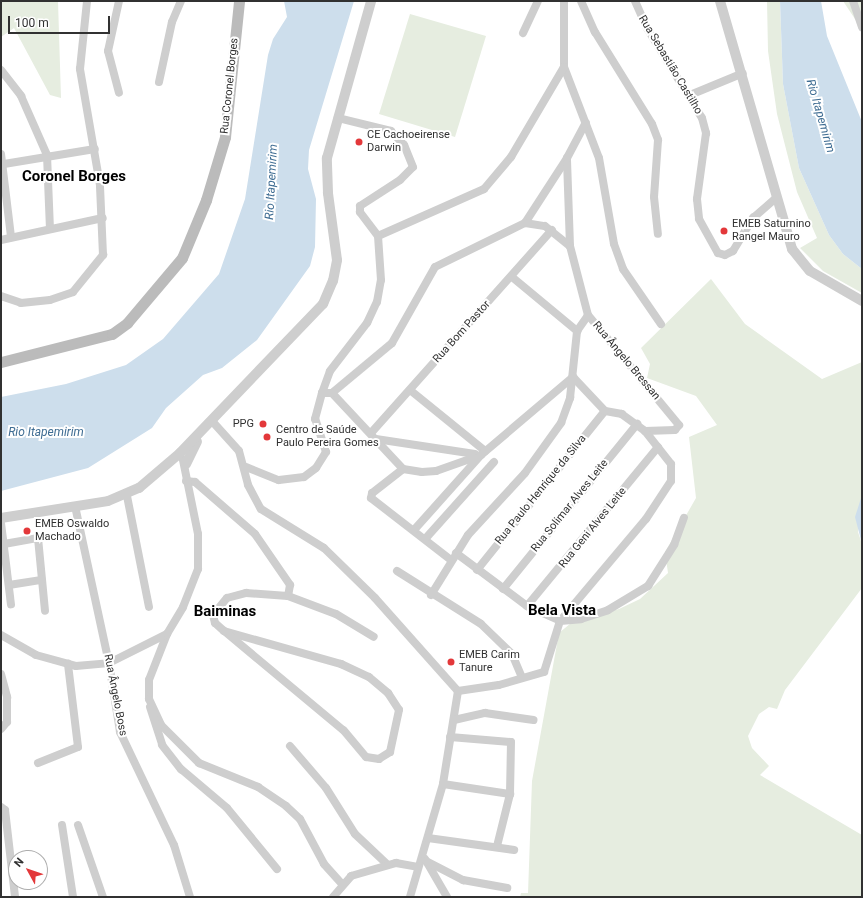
<!DOCTYPE html>
<meta charset="utf-8">
<style>
body{margin:0}
#map{position:relative;width:863px;height:898px;overflow:hidden;background:#fff;font-family:Roboto,sans-serif}
div>[style]{position:absolute}
.green>*{inset:0;background:#e6ede0}
.water>*{inset:0;background:#cddeec}
.minor>*{height:8px;margin:-4px;padding:0 4px;transform-origin:4px;border-radius:4px;background:#cecece}
.tertiary>*{height:10px;margin:-5px;padding:0 5px;transform-origin:5px;border-radius:5px;background:#cecece}
.secondary>*{height:11px;margin:-5.5px;padding:0 5.5px;transform-origin:5.5px;border-radius:5.5px;background:#bbb}
.dots>*{width:11px;height:11px;translate:-50% -50%;box-sizing:border-box;border:2px solid #fff;border-radius:50%}
span{translate:-50% -50%;white-space:nowrap;text-align:center;line-height:1.15;-webkit-text-stroke:4px #fff;paint-order:stroke}
.street-label{font-size:11px;color:#313131}
.poi-label{font-size:11px;color:#313131}
.left{translate:0 -50%;text-align:left}
.right{translate:-100% -50%;text-align:right}
.water-label{font-size:12px;color:#3f6d93;font-style:italic}
.district-label{font-size:15px;color:#000;font-weight:700}
.frame{position:absolute;inset:0;border:2px solid #313131;pointer-events:none}
.north{position:absolute;left:8px;top:850px;width:40px;height:40px;box-sizing:border-box;background:#fff;border:1px solid #adadad;border-radius:50%;rotate:310deg;font-size:11px;font-weight:700;line-height:16px;text-align:center;color:#313131}
.north::after{content:'';display:block;margin:auto;width:14px;height:18px;background:#e3383a;clip-path:polygon(50% 0,100% 100%,50% 72%,0 100%)}
.scale{position:absolute;left:8px;top:16px;width:102px;height:18px;box-sizing:border-box;border:2px solid #313131;border-top:0;padding-left:5px;font-size:12px;line-height:14px;white-space:nowrap;color:#313131;-webkit-text-stroke:3px #fff;paint-order:stroke}
</style>
<div id="map">
<div class="green">
<div style="clip-path:polygon(1px 1px,58px 1px,61px 98px,50px 95px,14px 28px,1px 37px)"></div>
<div style="clip-path:polygon(767px 1px,780px 1px,783px 84px,799px 168px,829px 235px,843px 254px,862px 269px,862px 293px,823px 271px,800px 248px,817px 238px,797px 192px,777px 114px,768px 51px)"></div>
<div style="clip-path:polygon(843px 1px,862px 1px,862px 31px,859px 25px)"></div>
<div style="clip-path:polygon(410px 14px,486px 36px,455px 137px,379px 114px)"></div>
<div style="clip-path:polygon(711px 279px,745px 324px,822px 379px,862px 362px,862px 495px,858px 532px,862px 544px,862px 588px,785px 690px,777px 709px,769px 707px,759px 714px,748px 736px,752px 748px,769px 766px,760px 775px,862px 835px,862px 897px,520px 897px,521px 893px,528px 893px,532px 781px,559px 633px,571px 623px,619px 609px,640px 599px,668px 573px,665px 552px,696px 498px,689px 437px,717px 425px,696px 396px,647px 378px,650px 364px,641px 348px)"></div>
</div>
<div class="water">
<div style="clip-path:polygon(284px 1px,354px 1px,309px 150px,308px 169px,316px 199px,315px 247px,310px 266px,257px 340px,222px 368px,203px 375px,166px 408px,152px 428px,88px 468px,1px 491px,1px 397px,66px 384px,126px 365px,163px 339px,219px 274px,245px 199px,268px 55px,273px 39px,287px 17px)"></div>
<div style="clip-path:polygon(780px 1px,821px 1px,827px 36px,862px 122px,862px 269px,843px 254px,829px 235px,799px 168px,783px 84px)"></div>
<div style="clip-path:polygon(862px 495px,862px 544px,855px 517px)"></div>
</div>
<div class="minor">
<div style="left:119px;top:1px;width:51px;rotate:102.4deg"></div>
<div style="left:108px;top:51px;width:43px;rotate:75.3deg"></div>
<div style="left:564px;top:1px;width:66px;rotate:90deg"></div>
<div style="left:564px;top:67px;width:97px;rotate:69deg"></div>
<div style="left:599px;top:158px;width:87px;rotate:80.1deg"></div>
<div style="left:614px;top:244px;width:27px;rotate:70deg"></div>
<div style="left:623px;top:269px;width:67px;rotate:55.4deg"></div>
<div style="left:581px;top:1px;width:34px;rotate:66deg"></div>
<div style="left:595px;top:32px;width:108px;rotate:58.2deg"></div>
<div style="left:652px;top:124px;width:17px;rotate:69deg"></div>
<div style="left:658px;top:140px;width:57px;rotate:94deg"></div>
<div style="left:654px;top:197px;width:37px;rotate:84deg"></div>
<div style="left:635px;top:1px;width:30px;rotate:66deg"></div>
<div style="left:647px;top:28px;width:105px;rotate:58.6deg"></div>
<div style="left:702px;top:118px;width:16px;rotate:75deg"></div>
<div style="left:706px;top:133px;width:67px;rotate:97.8deg"></div>
<div style="left:697px;top:199px;width:20px;rotate:84deg"></div>
<div style="left:699px;top:219px;width:39px;rotate:61deg"></div>
<div style="left:718px;top:253px;width:7px;rotate:16deg"></div>
<div style="left:725px;top:255px;width:9px;rotate:-27deg"></div>
<div style="left:733px;top:251px;width:39px;rotate:-59deg"></div>
<div style="left:753px;top:218px;width:30px;rotate:-41deg"></div>
<div style="left:853px;top:1px;width:28px;rotate:71deg"></div>
<div style="left:523px;top:33px;width:35px;rotate:-65deg"></div>
<div style="left:1px;top:70px;width:33px;rotate:52deg"></div>
<div style="left:21px;top:96px;width:64px;rotate:66.2deg"></div>
<div style="left:47px;top:155px;width:74px;rotate:87.7deg"></div>
<div style="left:159px;top:82px;width:61px;rotate:-77.8deg"></div>
<div style="left:172px;top:22px;width:23px;rotate:-67deg"></div>
<div style="left:690px;top:95px;width:57px;rotate:-22.5deg"></div>
<div style="left:1px;top:154px;width:84px;rotate:83.1deg"></div>
<div style="left:4px;top:164px;width:92px;rotate:-9.4deg"></div>
<div style="left:525px;top:223px;width:77px;rotate:-57.1deg"></div>
<div style="left:378px;top:236px;width:116px;rotate:-23.9deg"></div>
<div style="left:484px;top:189px;width:42px;rotate:-49.8deg"></div>
<div style="left:511px;top:157px;width:104px;rotate:-59.5deg"></div>
<div style="left:1px;top:240px;width:104px;rotate:-12.2deg"></div>
<div style="left:570px;top:246px;width:88px;rotate:-92deg"></div>
<div style="left:567px;top:158px;width:40px;rotate:-62deg"></div>
<div style="left:512px;top:277px;width:85px;rotate:39.7deg"></div>
<div style="left:1px;top:296px;width:21px;rotate:19deg"></div>
<div style="left:21px;top:303px;width:29px;rotate:-6deg"></div>
<div style="left:50px;top:300px;width:24px;rotate:-19deg"></div>
<div style="left:73px;top:292px;width:48px;rotate:-51deg"></div>
<div style="left:103px;top:255px;width:70px;rotate:-92.5deg"></div>
<div style="left:100px;top:185px;width:118px;rotate:-99.8deg"></div>
<div style="left:80px;top:69px;width:68px;rotate:-84.1deg"></div>
<div style="left:577px;top:331px;width:19px;rotate:-55deg"></div>
<div style="left:410px;top:390px;width:97px;rotate:39.1deg"></div>
<div style="left:322px;top:393px;width:23px;rotate:-70deg"></div>
<div style="left:330px;top:371px;width:61px;rotate:-52.4deg"></div>
<div style="left:367px;top:323px;width:23px;rotate:-65deg"></div>
<div style="left:377px;top:302px;width:22px;rotate:-80deg"></div>
<div style="left:381px;top:280px;width:44px;rotate:-93.9deg"></div>
<div style="left:378px;top:236px;width:30px;rotate:-127deg"></div>
<div style="left:360px;top:212px;width:6px;rotate:-90deg"></div>
<div style="left:360px;top:206px;width:48px;rotate:-33deg"></div>
<div style="left:400px;top:180px;width:18px;rotate:-45deg"></div>
<div style="left:413px;top:167px;width:24px;rotate:-112deg"></div>
<div style="left:404px;top:145px;width:19px;rotate:-133deg"></div>
<div style="left:391px;top:131px;width:55px;rotate:-166.2deg"></div>
<div style="left:332px;top:393px;width:104px;rotate:46.9deg"></div>
<div style="left:403px;top:469px;width:19px;rotate:9deg"></div>
<div style="left:422px;top:472px;width:14px;rotate:-4deg"></div>
<div style="left:436px;top:471px;width:48px;rotate:-19.6deg"></div>
<div style="left:481px;top:455px;width:121px;rotate:-40.3deg"></div>
<div style="left:212px;top:421px;width:40px;rotate:48deg"></div>
<div style="left:239px;top:451px;width:35px;rotate:75deg"></div>
<div style="left:248px;top:485px;width:27px;rotate:62deg"></div>
<div style="left:261px;top:509px;width:74px;rotate:31.8deg"></div>
<div style="left:324px;top:548px;width:71px;rotate:44.4deg"></div>
<div style="left:375px;top:598px;width:125px;rotate:48.3deg"></div>
<div style="left:458px;top:691px;width:94px;rotate:99.2deg"></div>
<div style="left:443px;top:784px;width:118px;rotate:106.3deg"></div>
<div style="left:371px;top:433px;width:272px;rotate:-48.3deg"></div>
<div style="left:376px;top:439px;width:100px;rotate:8.6deg"></div>
<div style="left:246px;top:467px;width:35px;rotate:22deg"></div>
<div style="left:279px;top:480px;width:25px;rotate:-7deg"></div>
<div style="left:304px;top:477px;width:15px;rotate:-37deg"></div>
<div style="left:316px;top:468px;width:19px;rotate:-58deg"></div>
<div style="left:326px;top:452px;width:35px;rotate:-108deg"></div>
<div style="left:315px;top:419px;width:27px;rotate:-75deg"></div>
<div style="left:322px;top:393px;width:10px"></div>
<div style="left:332px;top:393px;width:78px;rotate:-39.8deg"></div>
<div style="left:392px;top:343px;width:87px;rotate:-60.5deg"></div>
<div style="left:435px;top:267px;width:100px;rotate:-26.1deg"></div>
<div style="left:525px;top:223px;width:20px;rotate:9deg"></div>
<div style="left:545px;top:226px;width:32px;rotate:39deg"></div>
<div style="left:570px;top:246px;width:71px;rotate:75.4deg"></div>
<div style="left:588px;top:315px;width:143px;rotate:50.4deg"></div>
<div style="left:679px;top:425px;width:6px;rotate:129deg"></div>
<div style="left:675px;top:430px;width:30px;rotate:178deg"></div>
<div style="left:403px;top:469px;width:39px;rotate:142deg"></div>
<div style="left:372px;top:493px;width:5px;rotate:101deg"></div>
<div style="left:371px;top:498px;width:101px;rotate:37.8deg"></div>
<div style="left:186px;top:481px;width:9px;rotate:6deg"></div>
<div style="left:195px;top:482px;width:79px;rotate:40.9deg"></div>
<div style="left:255px;top:534px;width:62px;rotate:55.5deg"></div>
<div style="left:290px;top:585px;width:11px;rotate:100deg"></div>
<div style="left:127px;top:496px;width:113px;rotate:78.8deg"></div>
<div style="left:75px;top:506px;width:161px;rotate:77.8deg"></div>
<div style="left:109px;top:663px;width:70px;rotate:80.9deg"></div>
<div style="left:120px;top:732px;width:125px;rotate:64.5deg"></div>
<div style="left:174px;top:845px;width:54px;rotate:72.9deg"></div>
<div style="left:1px;top:523px;width:82px;rotate:83deg"></div>
<div style="left:414px;top:530px;width:101px;rotate:-48.2deg"></div>
<div style="left:426px;top:538px;width:102px;rotate:-48.2deg"></div>
<div style="left:4px;top:544px;width:35px;rotate:-10deg"></div>
<div style="left:38px;top:538px;width:73px;rotate:84.5deg"></div>
<div style="left:456px;top:553px;width:89px;rotate:36.7deg"></div>
<div style="left:527px;top:606px;width:36px;rotate:24deg"></div>
<div style="left:560px;top:621px;width:21px;rotate:-5deg"></div>
<div style="left:581px;top:619px;width:28px;rotate:-18deg"></div>
<div style="left:608px;top:610px;width:47px;rotate:-31deg"></div>
<div style="left:648px;top:586px;width:49px;rotate:-57.6deg"></div>
<div style="left:674px;top:545px;width:29px;rotate:-70deg"></div>
<div style="left:477px;top:570px;width:204px;rotate:-51.2deg"></div>
<div style="left:397px;top:571px;width:99px;rotate:32.2deg"></div>
<div style="left:481px;top:624px;width:43px;rotate:44.1deg"></div>
<div style="left:512px;top:654px;width:25px;rotate:67deg"></div>
<div style="left:9px;top:585px;width:33px;rotate:-9deg"></div>
<div style="left:503px;top:589px;width:213px;rotate:-50.9deg"></div>
<div style="left:431px;top:595px;width:70px;rotate:-58.3deg"></div>
<div style="left:468px;top:535px;width:84px;rotate:-47.4deg"></div>
<div style="left:525px;top:473px;width:62px;rotate:-54.2deg"></div>
<div style="left:561px;top:423px;width:27px;rotate:-70deg"></div>
<div style="left:570px;top:398px;width:67px;rotate:-84deg"></div>
<div style="left:527px;top:606px;width:206px;rotate:-50.5deg"></div>
<div style="left:224px;top:631px;width:122px;rotate:15.8deg"></div>
<div style="left:341px;top:664px;width:31px;rotate:25deg"></div>
<div style="left:369px;top:677px;width:25px;rotate:40deg"></div>
<div style="left:388px;top:693px;width:20px;rotate:57deg"></div>
<div style="left:399px;top:710px;width:43px;rotate:102.1deg"></div>
<div style="left:390px;top:752px;width:13px;rotate:148deg"></div>
<div style="left:379px;top:759px;width:13px;rotate:-171deg"></div>
<div style="left:366px;top:757px;width:35px;rotate:-130deg"></div>
<div style="left:343px;top:730px;width:155px;rotate:-140.2deg"></div>
<div style="left:224px;top:631px;width:12px;rotate:-138deg"></div>
<div style="left:215px;top:623px;width:8px;rotate:-104deg"></div>
<div style="left:213px;top:615px;width:22px;rotate:-51deg"></div>
<div style="left:227px;top:598px;width:20px;rotate:-15deg"></div>
<div style="left:246px;top:593px;width:42px;rotate:4.1deg"></div>
<div style="left:288px;top:596px;width:51px;rotate:20.6deg"></div>
<div style="left:336px;top:614px;width:44px;rotate:31.2deg"></div>
<div style="left:167px;top:634px;width:49px;rotate:111.4deg"></div>
<div style="left:149px;top:680px;width:19px;rotate:90deg"></div>
<div style="left:149px;top:699px;width:29px;rotate:65deg"></div>
<div style="left:161px;top:725px;width:54px;rotate:45deg"></div>
<div style="left:199px;top:763px;width:64px;rotate:22.1deg"></div>
<div style="left:258px;top:787px;width:34px;rotate:34deg"></div>
<div style="left:286px;top:806px;width:19px;rotate:43deg"></div>
<div style="left:300px;top:819px;width:51px;rotate:61.9deg"></div>
<div style="left:324px;top:864px;width:28px;rotate:48deg"></div>
<div style="left:1px;top:635px;width:40px;rotate:29.7deg"></div>
<div style="left:36px;top:655px;width:41px;rotate:15.4deg"></div>
<div style="left:76px;top:666px;width:33px;rotate:-5deg"></div>
<div style="left:109px;top:663px;width:65px;rotate:-26.6deg"></div>
<div style="left:167px;top:634px;width:31px;rotate:-59deg"></div>
<div style="left:183px;top:607px;width:41px;rotate:-68.5deg"></div>
<div style="left:198px;top:569px;width:35px;rotate:-90deg"></div>
<div style="left:198px;top:534px;width:76px;rotate:-101.5deg"></div>
<div style="left:1px;top:674px;width:24px;rotate:75deg"></div>
<div style="left:7px;top:697px;width:25px;rotate:90deg"></div>
<div style="left:7px;top:722px;width:9px;rotate:131deg"></div>
<div style="left:458px;top:691px;width:41px;rotate:-8.3deg"></div>
<div style="left:499px;top:685px;width:47px;rotate:-16.1deg"></div>
<div style="left:544px;top:672px;width:53px;rotate:-72.6deg"></div>
<div style="left:560px;top:621px;width:133px;rotate:-49.9deg"></div>
<div style="left:646px;top:519px;width:45px;rotate:-56.7deg"></div>
<div style="left:671px;top:481px;width:17px;rotate:-90deg"></div>
<div style="left:671px;top:464px;width:42px;rotate:-128.2deg"></div>
<div style="left:645px;top:431px;width:29px;rotate:-144deg"></div>
<div style="left:622px;top:414px;width:17px;rotate:-170deg"></div>
<div style="left:605px;top:411px;width:47px;rotate:-133.3deg"></div>
<div style="left:150px;top:707px;width:40px;rotate:72deg"></div>
<div style="left:162px;top:745px;width:31px;rotate:52deg"></div>
<div style="left:181px;top:769px;width:60px;rotate:40.3deg"></div>
<div style="left:227px;top:808px;width:79px;rotate:50.7deg"></div>
<div style="left:454px;top:720px;width:32px;rotate:-13deg"></div>
<div style="left:485px;top:713px;width:49px;rotate:8.3deg"></div>
<div style="left:450px;top:737px;width:61px;rotate:4.7deg"></div>
<div style="left:511px;top:742px;width:52px;rotate:91.1deg"></div>
<div style="left:510px;top:794px;width:54px;rotate:104deg"></div>
<div style="left:290px;top:746px;width:55px;rotate:49.4deg"></div>
<div style="left:326px;top:788px;width:54px;rotate:57.8deg"></div>
<div style="left:355px;top:834px;width:45px;rotate:43.2deg"></div>
<div style="left:38px;top:763px;width:43px;rotate:-21.8deg"></div>
<div style="left:78px;top:747px;width:84px;rotate:-96.9deg"></div>
<div style="left:443px;top:784px;width:68px;rotate:8.5deg"></div>
<div style="left:1px;top:807px;width:5px;rotate:37deg"></div>
<div style="left:5px;top:810px;width:88px;rotate:83.4deg"></div>
<div style="left:62px;top:825px;width:73px;rotate:81.3deg"></div>
<div style="left:78px;top:825px;width:76px;rotate:70.9deg"></div>
<div style="left:428px;top:838px;width:87px;rotate:7.9deg"></div>
<div style="left:425px;top:859px;width:44px;rotate:59.9deg"></div>
<div style="left:426px;top:861px;width:42px;rotate:27.2deg"></div>
<div style="left:463px;top:880px;width:45px;rotate:10.3deg"></div>
<div style="left:333px;top:897px;width:28px;rotate:-49deg"></div>
<div style="left:351px;top:876px;width:47px;rotate:-16.1deg"></div>
<div style="left:396px;top:863px;width:22px;rotate:10deg"></div>
</div>
<div class="tertiary">
<div style="left:720px;top:1px;width:258px;rotate:73.8deg"></div>
<div style="left:792px;top:249px;width:28px;rotate:51deg"></div>
<div style="left:810px;top:271px;width:60px;rotate:30deg"></div>
<div style="left:186px;top:464px;width:25px;rotate:-64deg"></div>
<div style="left:1px;top:518px;width:108px;rotate:-9deg"></div>
<div style="left:108px;top:501px;width:34px;rotate:-23deg"></div>
<div style="left:139px;top:488px;width:54px;rotate:-40.5deg"></div>
<div style="left:180px;top:453px;width:207px;rotate:-46.2deg"></div>
<div style="left:323px;top:304px;width:25px;rotate:-67deg"></div>
<div style="left:333px;top:281px;width:21px;rotate:-79deg"></div>
<div style="left:337px;top:260px;width:68px;rotate:-97.7deg"></div>
<div style="left:328px;top:193px;width:35px;rotate:-92deg"></div>
<div style="left:327px;top:158px;width:163px;rotate:-74.3deg"></div>
</div>
<div class="secondary">
<div style="left:1px;top:362px;width:114px;rotate:-14.2deg"></div>
<div style="left:112px;top:334px;width:19px;rotate:-36deg"></div>
<div style="left:127px;top:323px;width:85px;rotate:-49.8deg"></div>
<div style="left:182px;top:258px;width:63px;rotate:-67.5deg"></div>
<div style="left:206px;top:200px;width:66px;rotate:-73.2deg"></div>
<div style="left:225px;top:137px;width:137px;rotate:-84.1deg"></div>
</div>
<div class="dots">
<div style="left:359px;top:142px;background:#e3383a"></div>
<div style="left:724px;top:231px;background:#e3383a"></div>
<div style="left:263px;top:424px;background:#e3383a"></div>
<div style="left:267px;top:437px;background:#e3383a"></div>
<div style="left:27px;top:531px;background:#e3383a"></div>
<div style="left:451px;top:662px;background:#e3383a"></div>
</div>
<div class="street-label">
<span style="left:670px;top:65px;rotate:59deg">Rua Sebastião Castilho</span>
<span style="left:230px;top:86px;rotate:-84deg">Rua Coronel Borges</span>
<span style="left:462px;top:332px;rotate:-48deg">Rua Bom Pastor</span>
<span style="left:626px;top:361px;rotate:50deg">Rua Ângelo Bressan</span>
<span style="left:541px;top:490px;rotate:-51deg">Rua Paulo Henrique da Silva</span>
<span style="left:570px;top:506px;rotate:-51deg">Rua Solimar Alves Leite</span>
<span style="left:593px;top:528px;rotate:-51deg">Rua Geni Alves Leite</span>
<span style="left:115px;top:695px;rotate:79deg">Rua Ângelo Boss</span>
</div>
<div class="poi-label">
<span class="left" style="left:367px;top:142px">CE Cachoeirense<br>Darwin</span>
<span class="left" style="left:732px;top:231px">EMEB Saturnino<br>Rangel Mauro</span>
<span class="right" style="left:254px;top:424px">PPG</span>
<span class="left" style="left:276px;top:437px">Centro de Saúde<br>Paulo Pereira Gomes</span>
<span class="left" style="left:35px;top:531px">EMEB Oswaldo<br>Machado</span>
<span class="left" style="left:459px;top:662px">EMEB Carim<br>Tanure</span>
</div>
<div class="water-label">
<span style="left:820px;top:116px;rotate:74deg">Rio Itapemirim</span>
<span style="left:272px;top:182px;rotate:-87deg">Rio Itapemirim</span>
<span style="left:46px;top:433px">Rio Itapemirim</span>
</div>
<div class="district-label">
<span style="left:74px;top:177px">Coronel Borges</span>
<span style="left:562px;top:611px">Bela Vista</span>
<span style="left:225px;top:612px">Baiminas</span>
</div>
<div class="frame"></div>
<div class="north">N</div>
<div class="scale">100 m</div>
</div>
